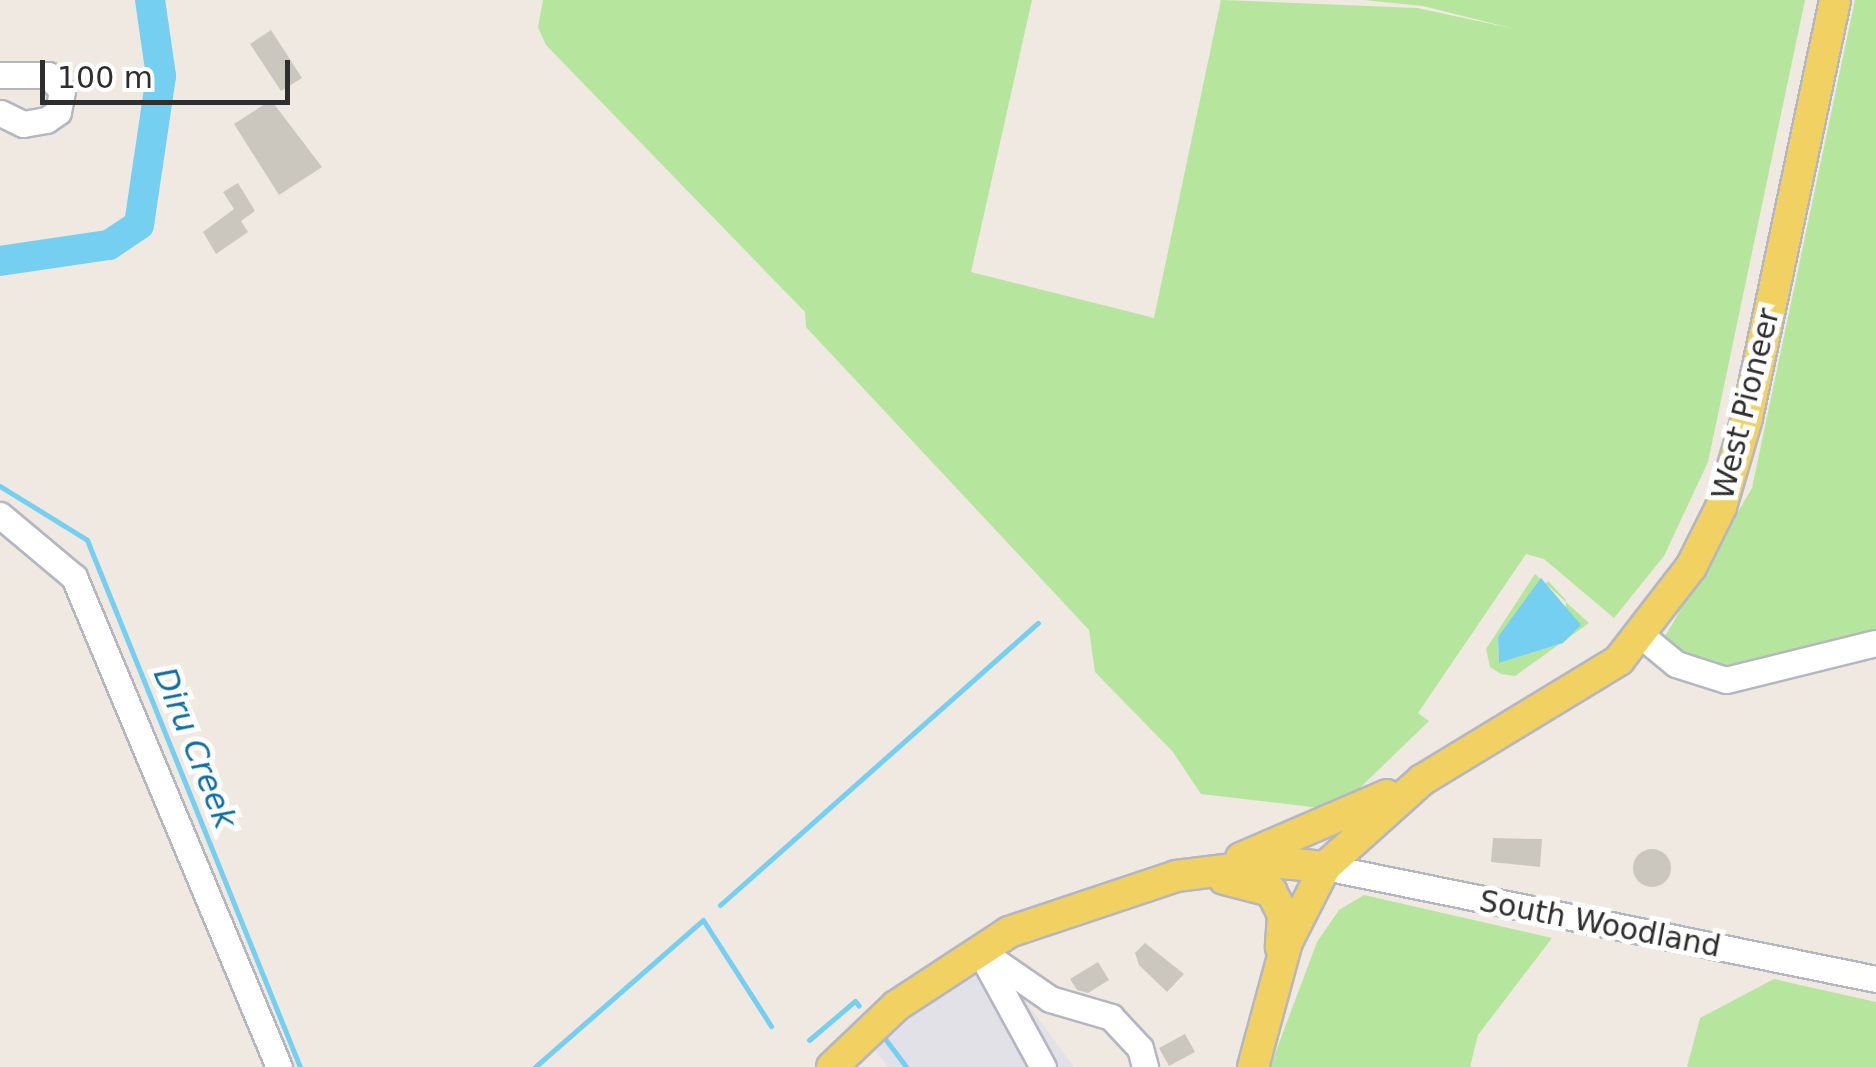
<!DOCTYPE html>
<style>
body{margin:0}
#map{position:relative;width:1876px;height:1067px;overflow:hidden;background:#efe9e1;font-family:"DejaVu Sans",sans-serif}
div>[style]{position:absolute}
.industrial>*{inset:0;background:#e3e1e8}
.green>*{inset:0;background:#b6e59e}
.water>*{inset:0;background:#75cff0}
.stream>*{height:5px;margin:-2.5px;padding:0 2.5px;transform-origin:2.5px;border-radius:2.5px;background:#75cff0}
.river>*{height:30px;margin:-15px;padding:0 15px;transform-origin:15px;border-radius:15px;background:#75cff0}
.building>*{inset:0;background:#cbc7bf}
.round{border-radius:50%}
.roads{filter:drop-shadow(2px 0 #b4b7c1) drop-shadow(-2px 0 #b4b7c1) drop-shadow(0 2px #b4b7c1) drop-shadow(0 -2px #b4b7c1)}
.minor>*{height:25px;margin:-12.5px;padding:0 12.5px;transform-origin:12.5px;border-radius:12.5px;background:#fff}
.major>*{height:30px;margin:-15px;padding:0 15px;transform-origin:15px;border-radius:15px;background:#f2d163}
span{translate:-50% -50%;white-space:nowrap;text-align:center;line-height:1.15;-webkit-text-stroke:10px #fff;paint-order:stroke}
.street-label{font-size:30px;color:#2e2e2e}
.water-label{font-size:32px;color:#0d6fa3;font-style:italic}
.scale{position:absolute;left:40px;top:60px;width:250px;height:45px;box-sizing:border-box;border:5px solid #2e2e2e;border-top:0;padding-left:12px;font-size:30px;line-height:35px;white-space:nowrap;color:#2e2e2e;-webkit-text-stroke:8px #fff;paint-order:stroke}
</style>
<div id="map">
<div class="industrial">
<div style="clip-path:polygon(998px 964px,1074px 1067px,888px 1067px,871px 1045px,962px 979px)"></div>
</div>
<div class="green">
<div style="clip-path:polygon(543px 0,1032px 0,971px 272px,1154px 318px,1221px 0,1417px 8px,1515px 29px,1423px 6px,1364px 0,1805px 0,1708px 462px,1664px 556px,1614px 618px,1544px 559px,1526px 554px,1418px 713px,1429px 721px,1337px 810px,1201px 794px,1173px 752px,1095px 672px,1089px 630px,806px 327px,805px 312px,546px 45px,538px 27px)"></div>
<div style="clip-path:polygon(1855px 0,1876px 0,1876px 634px,1730px 676px,1683px 656px,1664px 638px,1752px 488px)"></div>
<div style="clip-path:polygon(evenodd,1535px 574px,1589px 623px,1515px 676px,1501px 674px,1490px 667px,1486px 649px,1535px 574px,1548px 581px,1566px 600px,1563px 643px,1499px 663px,1498px 637px,1548px 581px)"></div>
<div style="clip-path:polygon(1364px 895px,1552px 938px,1478px 1035px,1470px 1067px,1270px 1067px,1317px 942px,1339px 910px)"></div>
<div style="clip-path:polygon(1774px 979px,1876px 1002px,1876px 1067px,1687px 1067px,1700px 1018px)"></div>
</div>
<div class="water">
<div style="clip-path:polygon(1541px 578px,1581px 625px,1563px 643px,1499px 663px,1498px 637px)"></div>
</div>
<div class="stream">
<div style="left:0;top:486px;width:102px;rotate:31.8deg"></div>
<div style="left:87px;top:540px;width:568px;rotate:67.99deg"></div>
<div style="left:720px;top:905px;width:425px;rotate:-41.6deg"></div>
<div style="left:883px;top:1036px;width:39px;rotate:53deg"></div>
<div style="left:809px;top:1040px;width:60px;rotate:-40.3deg"></div>
<div style="left:855px;top:1001px;width:6px;rotate:51deg"></div>
<div style="left:535px;top:1067px;width:223px;rotate:-41.2deg"></div>
<div style="left:703px;top:920px;width:126px;rotate:57.3deg"></div>
</div>
<div class="river">
<div style="left:0;top:261px;width:110px;rotate:-8.4deg"></div>
<div style="left:109px;top:245px;width:36px;rotate:-34deg"></div>
<div style="left:139px;top:225px;width:151px;rotate:-81.6deg"></div>
<div style="left:161px;top:76px;width:77px;rotate:-98.2deg"></div>
</div>
<div class="building">
<div style="clip-path:polygon(271px 30px,302px 78px,281px 91px,250px 44px)"></div>
<div style="clip-path:polygon(271px 100px,322px 167px,279px 195px,234px 124px)"></div>
<div style="clip-path:polygon(238px 183px,255px 211px,241px 221px,248px 232px,216px 254px,203px 232px,234px 209px,223px 192px)"></div>
<div style="clip-path:polygon(1493px 838px,1542px 839px,1540px 867px,1491px 862px)"></div>
<div class="round" style="left:1633px;top:849px;width:38px;height:38px"></div>
<div style="clip-path:polygon(1145px 943px,1184px 974px,1167px 992px,1139px 965px,1135px 953px)"></div>
<div style="clip-path:polygon(1098px 962px,1109px 980px,1088px 993px,1077px 990px,1070px 979px)"></div>
<div style="clip-path:polygon(1185px 1034px,1195px 1052px,1169px 1066px,1159px 1048px)"></div>
</div>
<div class="roads">
<div class="minor">
<div style="left:0;top:75px;width:48px"></div>
<div style="left:48px;top:75px;width:21px;rotate:49deg"></div>
<div style="left:62px;top:91px;width:21px;rotate:101deg"></div>
<div style="left:58px;top:112px;width:14px;rotate:146deg"></div>
<div style="left:46px;top:120px;width:23px;rotate:170deg"></div>
<div style="left:23px;top:124px;width:25px;rotate:-154deg"></div>
<div style="left:0;top:515px;width:97px;rotate:40deg"></div>
<div style="left:74px;top:577px;width:531px;rotate:67.3deg"></div>
<div style="left:1642px;top:636px;width:44px;rotate:39.5deg"></div>
<div style="left:1676px;top:664px;width:52px;rotate:17.7deg"></div>
<div style="left:1726px;top:680px;width:154px;rotate:-13.9deg"></div>
<div style="left:1325px;top:867px;width:562px;rotate:11.49deg"></div>
<div style="left:979px;top:950px;width:86px;rotate:34.6deg"></div>
<div style="left:1050px;top:999px;width:64px;rotate:16.4deg"></div>
<div style="left:1111px;top:1017px;width:42px;rotate:46.9deg"></div>
<div style="left:1140px;top:1048px;width:20px;rotate:75deg"></div>
<div style="left:979px;top:950px;width:133px;rotate:61.3deg"></div>
</div>
<div class="major">
<div style="left:1241px;top:858px;width:159px;rotate:-23.3deg"></div>
<div style="left:1224px;top:879px;width:49px;rotate:14.3deg"></div>
<div style="left:1271px;top:891px;width:27px;rotate:63deg"></div>
<div style="left:1283px;top:915px;width:32px;rotate:94deg"></div>
<div style="left:832px;top:1067px;width:88px;rotate:-43.6deg"></div>
<div style="left:896px;top:1006px;width:135px;rotate:-33.2deg"></div>
<div style="left:1009px;top:932px;width:176px;rotate:-18.5deg"></div>
<div style="left:1176px;top:876px;width:107px;rotate:-7deg"></div>
<div style="left:1282px;top:863px;width:43px;rotate:5.3deg"></div>
<div style="left:1253px;top:1067px;width:130px;rotate:-74.8deg"></div>
<div style="left:1287px;top:942px;width:84px;rotate:-63.1deg"></div>
<div style="left:1325px;top:867px;width:130px;rotate:-41.9deg"></div>
<div style="left:1422px;top:780px;width:231px;rotate:-31.3deg"></div>
<div style="left:1619px;top:660px;width:118px;rotate:-52.3deg"></div>
<div style="left:1691px;top:567px;width:67px;rotate:-63.4deg"></div>
<div style="left:1721px;top:507px;width:93px;rotate:-73.7deg"></div>
<div style="left:1747px;top:418px;width:427px;rotate:-78.1deg"></div>
</div>
</div>
<div class="street-label">
<span style="left:1746px;top:404px;rotate:-76deg">West Pioneer</span>
<span style="left:1600px;top:924px;rotate:11deg">South Woodland</span>
</div>
<div class="water-label">
<span style="left:195px;top:748px;rotate:68deg">Diru Creek</span>
</div>
<div class="scale">100 m</div>
</div>
